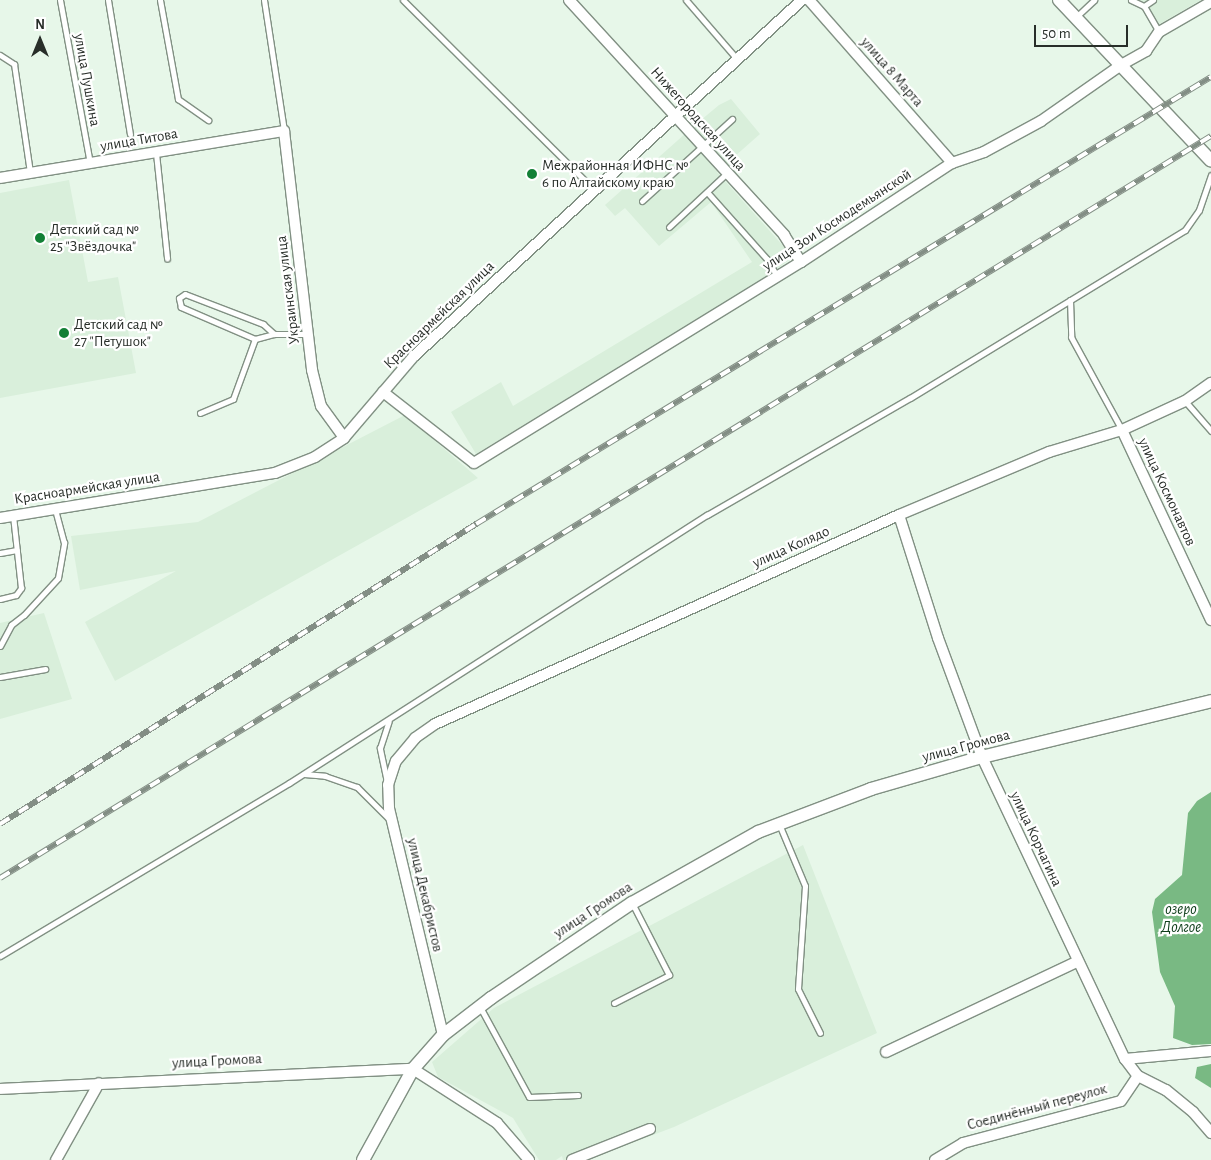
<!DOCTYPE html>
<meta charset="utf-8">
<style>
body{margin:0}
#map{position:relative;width:1211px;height:1160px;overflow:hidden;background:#e7f7e9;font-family:"Alegreya Sans",sans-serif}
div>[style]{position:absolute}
.built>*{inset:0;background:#d9efdb}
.water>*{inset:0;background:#79b983}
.roads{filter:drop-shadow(1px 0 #819083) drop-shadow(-1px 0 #819083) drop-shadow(0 1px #819083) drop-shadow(0 -1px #819083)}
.service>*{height:5px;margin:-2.5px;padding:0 2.5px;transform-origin:2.5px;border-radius:2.5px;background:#fff}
.minor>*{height:10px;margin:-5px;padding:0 5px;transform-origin:5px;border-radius:5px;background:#fff}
.tertiary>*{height:12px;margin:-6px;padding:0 6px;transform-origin:6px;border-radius:6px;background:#fff}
.rail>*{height:5.5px;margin-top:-2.75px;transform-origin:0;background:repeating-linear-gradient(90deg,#fff 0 11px,#838e85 0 22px);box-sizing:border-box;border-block:1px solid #838e85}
.dots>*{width:14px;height:14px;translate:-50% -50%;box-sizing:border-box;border:2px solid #fff;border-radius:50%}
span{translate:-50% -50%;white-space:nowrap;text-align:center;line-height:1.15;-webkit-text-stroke:4.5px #fff;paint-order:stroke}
.street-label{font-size:15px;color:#282e29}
.poi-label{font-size:15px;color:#282e29}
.left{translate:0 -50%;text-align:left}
.water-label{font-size:16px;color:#103f1c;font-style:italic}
.north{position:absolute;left:15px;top:15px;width:50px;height:50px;-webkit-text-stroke:4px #fff;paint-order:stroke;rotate:0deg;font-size:14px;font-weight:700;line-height:20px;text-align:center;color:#282e29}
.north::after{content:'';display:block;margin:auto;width:18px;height:22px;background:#282e29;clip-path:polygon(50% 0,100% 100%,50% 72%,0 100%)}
.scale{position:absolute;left:1034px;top:25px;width:94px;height:22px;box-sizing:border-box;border:2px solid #282e29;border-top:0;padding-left:6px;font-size:15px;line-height:18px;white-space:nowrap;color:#282e29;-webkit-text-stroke:4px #fff;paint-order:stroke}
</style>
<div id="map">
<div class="built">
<div style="clip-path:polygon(1138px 0,1201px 0,1154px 27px)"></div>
<div style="clip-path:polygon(731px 99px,760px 134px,717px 172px,793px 257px,767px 276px,476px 454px,451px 412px,501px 382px,513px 406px,752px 262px,711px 202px,659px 246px,625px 208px,615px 216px,605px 205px,695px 125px,719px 105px)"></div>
<div style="clip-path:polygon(69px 180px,88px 282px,118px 277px,136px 373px,0 398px,0 193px)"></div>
<div style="clip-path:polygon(405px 415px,478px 478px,115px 681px,85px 622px,176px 571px,80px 590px,71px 536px,198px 522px)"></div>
<div style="clip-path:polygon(44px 613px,72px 699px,0 719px,0 623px)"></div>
<div style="clip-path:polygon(803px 845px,877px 1033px,674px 1127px,587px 1160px,563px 1160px,562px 1156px,556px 1160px,539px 1160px,513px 1118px,438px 1077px,432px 1062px,494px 1008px)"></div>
</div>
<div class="water">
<div style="clip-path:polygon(1211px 792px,1211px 1044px,1192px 1045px,1173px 1038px,1175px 1006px,1160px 972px,1152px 912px,1155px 899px,1182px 875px,1188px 813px,1197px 801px)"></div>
<div style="clip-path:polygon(1211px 1064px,1211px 1088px,1195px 1078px,1197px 1067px)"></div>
</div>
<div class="roads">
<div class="service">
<div style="left:60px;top:0;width:167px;rotate:79.6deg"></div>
<div style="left:108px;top:0;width:136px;rotate:80.7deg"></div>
<div style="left:160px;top:0;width:101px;rotate:79.7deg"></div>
<div style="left:178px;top:99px;width:37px;rotate:35deg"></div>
<div style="left:264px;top:0;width:133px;rotate:81.3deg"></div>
<div style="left:403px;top:0;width:269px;rotate:44.8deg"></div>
<div style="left:686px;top:0;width:78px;rotate:49.2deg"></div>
<div style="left:1131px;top:0;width:14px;rotate:25deg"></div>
<div style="left:1153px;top:0;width:11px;rotate:146deg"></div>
<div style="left:1144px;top:6px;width:30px;rotate:60deg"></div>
<div style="left:1076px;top:17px;width:25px;rotate:-43deg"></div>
<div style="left:0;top:55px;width:17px;rotate:33deg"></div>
<div style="left:14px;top:64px;width:110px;rotate:81.6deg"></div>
<div style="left:156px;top:153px;width:106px;rotate:84deg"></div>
<div style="left:707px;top:192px;width:90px;rotate:48.2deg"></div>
<div style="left:767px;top:259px;width:20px;rotate:60deg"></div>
<div style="left:642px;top:201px;width:122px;rotate:-42.3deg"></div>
<div style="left:669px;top:227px;width:79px;rotate:-43deg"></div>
<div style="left:1070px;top:300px;width:37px;rotate:88deg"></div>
<div style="left:1071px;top:337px;width:106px;rotate:61.3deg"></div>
<div style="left:255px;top:339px;width:20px;rotate:-15deg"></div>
<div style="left:1185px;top:401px;width:40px;rotate:49deg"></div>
<div style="left:200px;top:413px;width:36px;rotate:-23deg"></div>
<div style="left:233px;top:399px;width:64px;rotate:-69.9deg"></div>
<div style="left:255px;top:339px;width:81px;rotate:-156.6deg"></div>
<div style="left:181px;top:307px;width:9px;rotate:-103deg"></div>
<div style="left:179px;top:298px;width:7px;rotate:-34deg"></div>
<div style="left:185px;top:294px;width:84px;rotate:21deg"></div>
<div style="left:263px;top:324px;width:15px;rotate:42deg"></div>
<div style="left:274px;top:334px;width:34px"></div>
<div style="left:0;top:553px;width:17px;rotate:-10deg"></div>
<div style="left:0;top:599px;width:16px;rotate:-14deg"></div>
<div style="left:16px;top:595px;width:9px;rotate:-54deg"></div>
<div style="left:21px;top:588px;width:73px;rotate:-96.3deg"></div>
<div style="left:0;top:646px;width:24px;rotate:-62deg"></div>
<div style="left:11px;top:625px;width:16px;rotate:-38deg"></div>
<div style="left:24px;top:615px;width:50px;rotate:-47.4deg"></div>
<div style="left:58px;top:578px;width:36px;rotate:-80deg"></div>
<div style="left:64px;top:543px;width:35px;rotate:-105deg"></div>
<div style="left:0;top:677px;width:46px;rotate:-10.1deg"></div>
<div style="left:304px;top:774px;width:21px;rotate:5deg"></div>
<div style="left:325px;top:776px;width:34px;rotate:19deg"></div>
<div style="left:357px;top:787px;width:45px;rotate:45deg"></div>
<div style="left:387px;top:782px;width:35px;rotate:-102deg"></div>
<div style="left:380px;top:748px;width:28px;rotate:-72deg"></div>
<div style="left:779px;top:824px;width:67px;rotate:67.2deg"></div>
<div style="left:805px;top:886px;width:103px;rotate:93.9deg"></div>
<div style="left:798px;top:989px;width:49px;rotate:63.4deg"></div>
<div style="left:0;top:956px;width:337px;rotate:-30.9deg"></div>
<div style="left:289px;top:783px;width:497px;rotate:-32.7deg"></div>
<div style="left:707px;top:515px;width:234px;rotate:-30deg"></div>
<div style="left:910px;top:398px;width:322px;rotate:-31.4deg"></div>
<div style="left:1185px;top:230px;width:24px;rotate:-55deg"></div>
<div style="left:1199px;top:210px;width:37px;rotate:-71deg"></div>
<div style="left:614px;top:1003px;width:62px;rotate:-27deg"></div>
<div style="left:669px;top:975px;width:81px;rotate:-117.2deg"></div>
<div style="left:480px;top:1007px;width:102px;rotate:61.4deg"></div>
<div style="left:529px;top:1097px;width:49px;rotate:-2.3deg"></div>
</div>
<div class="minor">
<div style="left:569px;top:0;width:319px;rotate:47.5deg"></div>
<div style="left:784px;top:235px;width:32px;rotate:58deg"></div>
<div style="left:809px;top:0;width:217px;rotate:48.7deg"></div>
<div style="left:0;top:178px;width:288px;rotate:-9.4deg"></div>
<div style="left:284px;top:131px;width:241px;rotate:83.3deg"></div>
<div style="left:312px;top:370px;width:37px;rotate:76deg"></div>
<div style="left:321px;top:406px;width:39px;rotate:54deg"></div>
<div style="left:383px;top:392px;width:115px;rotate:38deg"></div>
<div style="left:474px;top:463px;width:384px;rotate:-31.6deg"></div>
<div style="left:801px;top:262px;width:181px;rotate:-33.3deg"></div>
<div style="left:952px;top:163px;width:34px;rotate:-19deg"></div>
<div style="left:984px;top:152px;width:65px;rotate:-28.5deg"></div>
<div style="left:1041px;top:121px;width:98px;rotate:-35deg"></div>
<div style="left:1121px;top:65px;width:29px;rotate:-29deg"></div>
<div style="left:1146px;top:51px;width:23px;rotate:-56deg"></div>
<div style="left:1159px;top:32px;width:60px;rotate:-30deg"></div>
<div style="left:1122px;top:430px;width:210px;rotate:64.9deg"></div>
<div style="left:899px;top:515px;width:129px;rotate:72.4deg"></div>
<div style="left:938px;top:638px;width:127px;rotate:69.7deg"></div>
<div style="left:982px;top:757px;width:334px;rotate:64.7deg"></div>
<div style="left:1125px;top:1059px;width:21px;rotate:53deg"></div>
<div style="left:1138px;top:1076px;width:31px;rotate:27deg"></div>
<div style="left:1166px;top:1090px;width:35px;rotate:39deg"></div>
<div style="left:1193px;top:1112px;width:28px;rotate:49deg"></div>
<div style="left:0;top:518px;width:279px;rotate:-9.3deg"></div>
<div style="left:275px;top:473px;width:43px;rotate:-21.8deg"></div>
<div style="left:315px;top:457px;width:35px;rotate:-33deg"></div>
<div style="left:344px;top:438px;width:108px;rotate:-49.5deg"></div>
<div style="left:414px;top:356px;width:527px;rotate:-42.54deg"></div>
<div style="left:443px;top:1035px;width:233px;rotate:-103.4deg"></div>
<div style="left:389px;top:808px;width:23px;rotate:-92deg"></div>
<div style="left:388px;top:785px;width:25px;rotate:-72deg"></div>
<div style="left:396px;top:761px;width:30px;rotate:-50deg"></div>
<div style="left:415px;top:738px;width:24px;rotate:-35deg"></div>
<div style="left:435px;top:724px;width:509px;rotate:-24.25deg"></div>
<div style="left:899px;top:515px;width:163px;rotate:-22.8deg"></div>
<div style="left:1049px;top:452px;width:76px;rotate:-16.8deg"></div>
<div style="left:1122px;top:430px;width:69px;rotate:-24.7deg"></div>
<div style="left:1185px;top:401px;width:32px;rotate:-35deg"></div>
<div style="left:886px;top:1052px;width:210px;rotate:-25.3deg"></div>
<div style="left:1125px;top:1059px;width:86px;rotate:-5.3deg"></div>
<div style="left:0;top:1089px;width:413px;rotate:-2.8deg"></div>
<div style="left:413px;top:1069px;width:100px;rotate:32.7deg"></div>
<div style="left:497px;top:1123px;width:49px;rotate:49.1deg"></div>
<div style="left:56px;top:1160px;width:88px;rotate:-60.8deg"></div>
<div style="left:572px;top:1160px;width:84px;rotate:-21.7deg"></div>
<div style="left:935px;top:1160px;width:33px;rotate:-31deg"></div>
<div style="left:963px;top:1143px;width:163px;rotate:-14.9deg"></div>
<div style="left:1121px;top:1101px;width:30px;rotate:-56deg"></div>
</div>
<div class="tertiary">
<div style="left:1059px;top:0;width:221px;rotate:46.6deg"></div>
<div style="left:363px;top:1160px;width:104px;rotate:-61.2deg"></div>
<div style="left:413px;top:1069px;width:45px;rotate:-48.6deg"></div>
<div style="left:443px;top:1035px;width:61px;rotate:-37.6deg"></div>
<div style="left:491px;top:998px;width:170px;rotate:-34deg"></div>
<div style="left:632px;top:903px;width:145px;rotate:-29.4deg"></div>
<div style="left:758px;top:832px;width:121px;rotate:-20.8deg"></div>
<div style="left:871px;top:789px;width:116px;rotate:-16.1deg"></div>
<div style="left:982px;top:757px;width:236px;rotate:-13.7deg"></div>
</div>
</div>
<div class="rail">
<div style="left:0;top:824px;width:563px;rotate:-32.22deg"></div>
<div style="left:476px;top:524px;width:860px;rotate:-31.31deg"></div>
<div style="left:0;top:878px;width:1420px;rotate:-31.5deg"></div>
</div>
<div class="dots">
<div style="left:532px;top:174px;background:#138036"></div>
<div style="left:40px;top:238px;background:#138036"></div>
<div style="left:64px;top:333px;background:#138036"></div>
</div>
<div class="street-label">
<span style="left:892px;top:72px;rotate:49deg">улица 8 Марта</span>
<span style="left:87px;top:80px;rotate:80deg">улица Пушкина</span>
<span style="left:698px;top:119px;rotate:48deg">Нижегородская улица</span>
<span style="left:139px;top:140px;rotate:-10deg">улица Титова</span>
<span style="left:837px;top:220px;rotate:-33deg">улица Зои Космодемьянской</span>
<span style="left:288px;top:290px;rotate:-97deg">Украинская улица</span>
<span style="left:439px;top:315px;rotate:-44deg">Красноармейская улица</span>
<span style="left:87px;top:488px;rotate:-9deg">Красноармейская улица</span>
<span style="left:1167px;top:492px;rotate:65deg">улица Космонавтов</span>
<span style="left:791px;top:547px;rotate:-24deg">улица Колядо</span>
<span style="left:966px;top:746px;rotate:-15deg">улица Громова</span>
<span style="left:1036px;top:839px;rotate:65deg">улица Корчагина</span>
<span style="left:425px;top:895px;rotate:77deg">улица Декабристов</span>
<span style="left:593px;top:910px;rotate:-33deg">улица Громова</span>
<span style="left:217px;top:1061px;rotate:-3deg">улица Громова</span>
<span style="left:1037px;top:1107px;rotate:-15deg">Соединённый переулок</span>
</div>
<div class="poi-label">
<span class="left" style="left:542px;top:174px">Межрайонная ИФНС №<br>6 по Алтайскому краю</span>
<span class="left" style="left:50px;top:238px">Детский сад №<br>25 "Звёздочка"</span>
<span class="left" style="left:74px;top:333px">Детский сад №<br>27 "Петушок"</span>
</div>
<div class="water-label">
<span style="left:1181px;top:918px">озеро<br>Долгое</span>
</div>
<div class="north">N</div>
<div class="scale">50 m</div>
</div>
